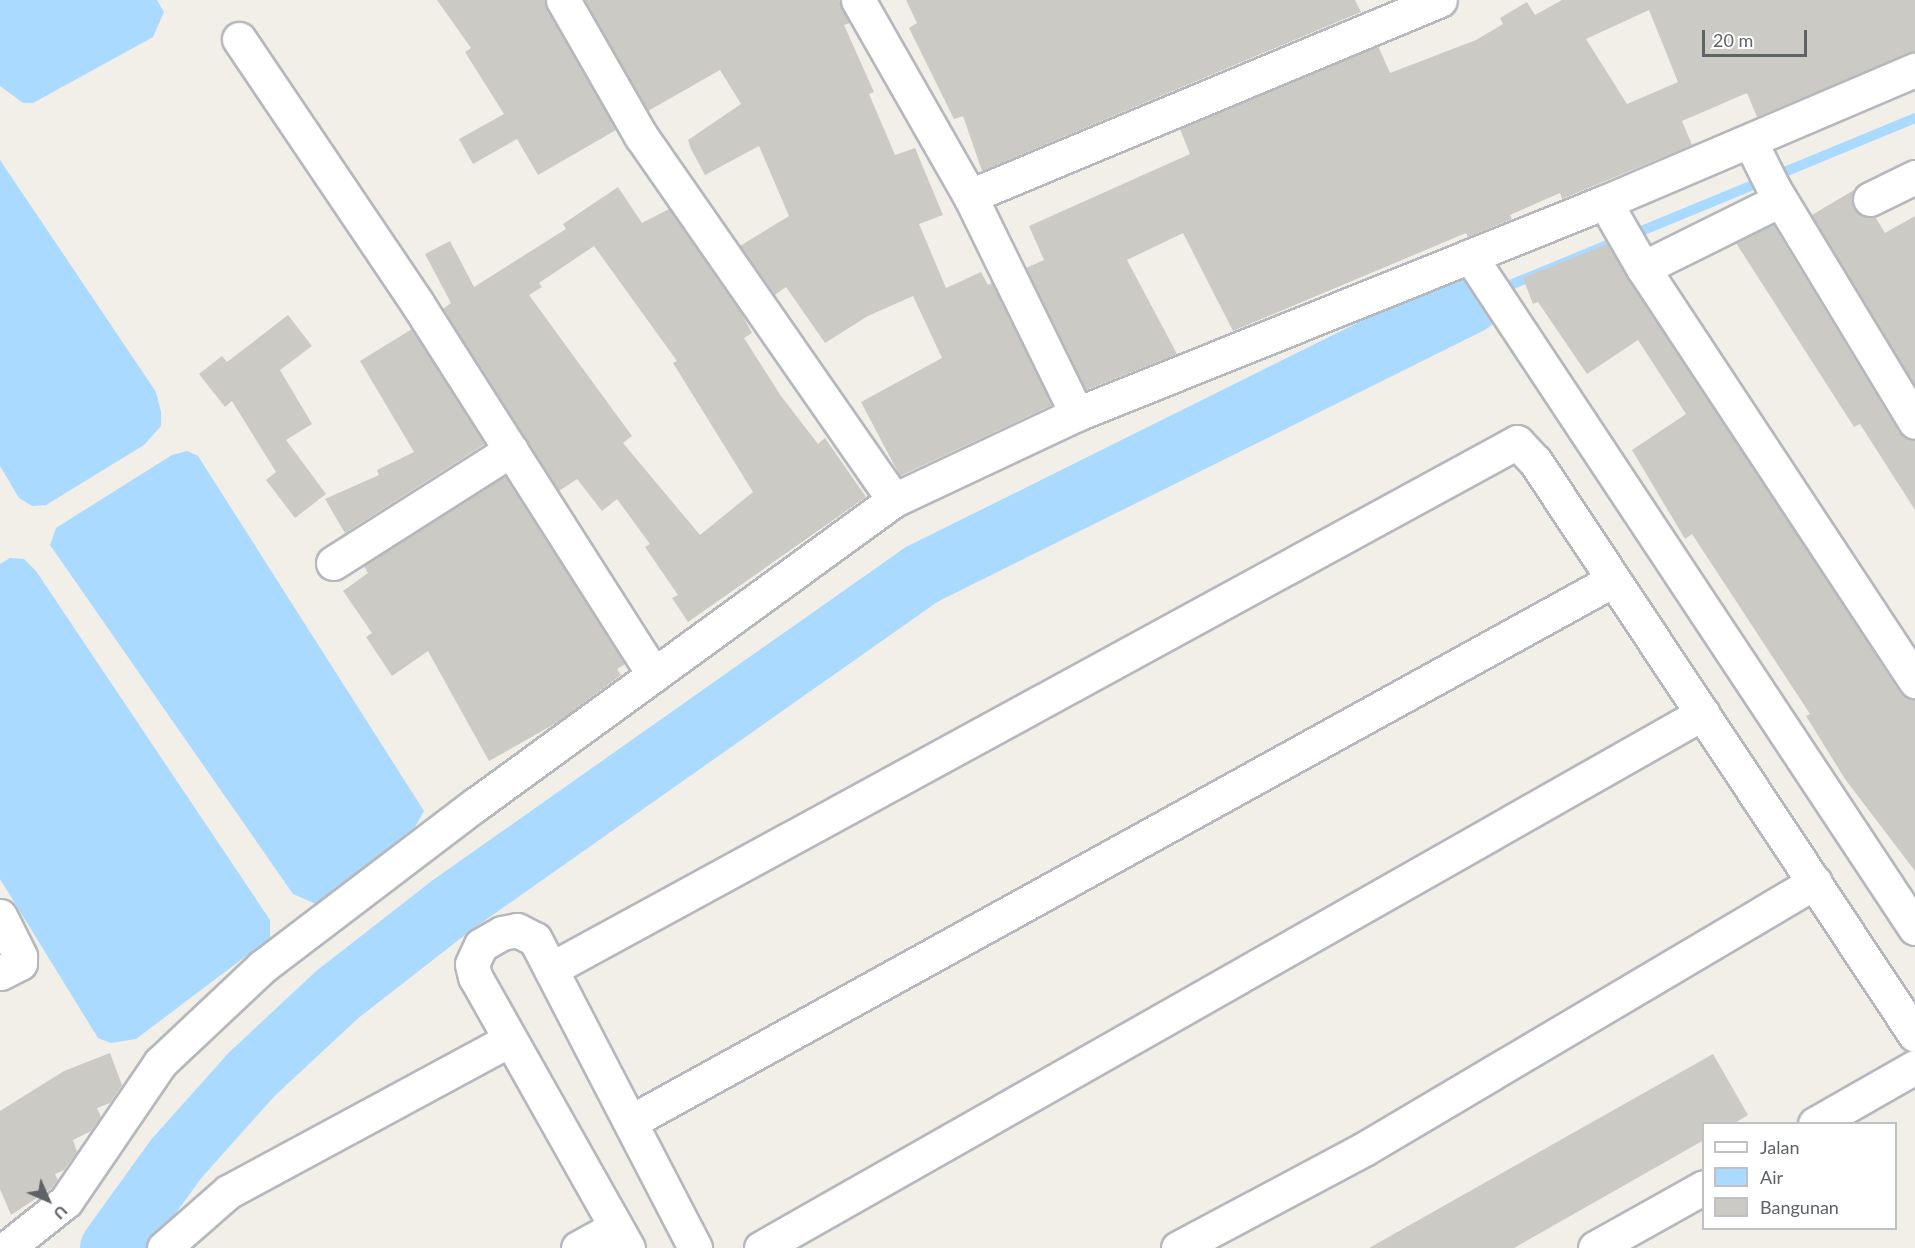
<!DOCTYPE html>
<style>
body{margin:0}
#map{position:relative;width:1915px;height:1248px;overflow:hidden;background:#f1efe8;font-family:Lato,sans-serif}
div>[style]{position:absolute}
.water>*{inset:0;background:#aadaff}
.stream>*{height:10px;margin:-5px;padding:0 5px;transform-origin:5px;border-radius:5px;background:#aadaff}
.river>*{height:63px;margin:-31.5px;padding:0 31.5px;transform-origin:31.5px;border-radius:31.5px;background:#aadaff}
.building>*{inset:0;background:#cccac5}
.roads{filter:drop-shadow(2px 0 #b5b8bc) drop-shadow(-2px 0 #b5b8bc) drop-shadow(0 2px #b5b8bc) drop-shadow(0 -2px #b5b8bc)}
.street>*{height:33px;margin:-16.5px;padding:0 16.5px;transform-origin:16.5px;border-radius:16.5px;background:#fff}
span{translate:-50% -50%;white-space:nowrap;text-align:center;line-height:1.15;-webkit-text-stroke:6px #fff;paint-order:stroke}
.legend{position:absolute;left:1702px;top:1122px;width:195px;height:108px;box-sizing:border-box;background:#fff;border:2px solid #bfc1c3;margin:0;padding:8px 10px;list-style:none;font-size:18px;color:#5f6368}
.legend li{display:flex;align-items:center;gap:12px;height:30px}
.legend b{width:30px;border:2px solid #bfc1c3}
.north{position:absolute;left:18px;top:1170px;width:60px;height:60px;-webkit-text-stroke:4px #fff;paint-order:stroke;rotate:135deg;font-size:16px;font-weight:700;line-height:24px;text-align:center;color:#5f6368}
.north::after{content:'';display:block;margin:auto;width:21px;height:27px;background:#5f6368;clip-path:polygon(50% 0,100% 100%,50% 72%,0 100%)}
.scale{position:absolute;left:1702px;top:30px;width:105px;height:27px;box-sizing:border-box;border:3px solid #5f6368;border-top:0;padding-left:8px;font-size:18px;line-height:21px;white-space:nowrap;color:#5f6368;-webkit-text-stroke:4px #fff;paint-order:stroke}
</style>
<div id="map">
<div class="water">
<div style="clip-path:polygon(0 0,157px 0,164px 12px,153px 37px,33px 103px,23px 103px,0 86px)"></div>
<div style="clip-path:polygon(0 160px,156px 392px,161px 412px,161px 426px,144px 445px,46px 505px,32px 506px,19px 498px,0 466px)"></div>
<div style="clip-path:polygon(187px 451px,198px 456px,424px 811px,415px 827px,316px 904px,293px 894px,50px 545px,56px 528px,172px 455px)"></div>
<div style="clip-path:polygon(10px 558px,24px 559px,36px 571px,270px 920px,270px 938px,136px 1039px,111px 1043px,98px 1038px,0 879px,0 564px)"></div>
</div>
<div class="stream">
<div style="left:1469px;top:302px;width:482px;rotate:-22.4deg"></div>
</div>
<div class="river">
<div style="left:111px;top:1248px;width:111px;rotate:-54.2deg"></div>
<div style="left:176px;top:1158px;width:113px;rotate:-48.2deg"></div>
<div style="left:251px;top:1074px;width:119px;rotate:-43deg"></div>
<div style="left:338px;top:993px;width:143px;rotate:-37.9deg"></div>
<div style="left:451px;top:905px;width:575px;rotate:-35.16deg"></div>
<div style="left:921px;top:574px;width:612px;rotate:-26.4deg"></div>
</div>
<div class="building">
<div style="clip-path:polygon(437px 0,544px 0,616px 130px,538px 175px,517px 139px,473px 164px,459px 139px,504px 114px,465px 52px,471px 48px)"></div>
<div style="clip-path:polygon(585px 0,839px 0,850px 23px,844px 25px,874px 92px,869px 94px,895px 155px,915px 148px,943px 215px,919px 224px,946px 288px,981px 272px,988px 285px,992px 283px,1052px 405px,900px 476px,861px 402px,942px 358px,913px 296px,868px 316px,825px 343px,786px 287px,775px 295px,740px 246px,789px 216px,759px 146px,705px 175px,691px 149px,688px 140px,741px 104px,720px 70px,648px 111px)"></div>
<div style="clip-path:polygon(906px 0,1355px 0,1361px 12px,982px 171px,963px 116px,954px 119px,909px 28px,917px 23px)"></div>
<div style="clip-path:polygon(evenodd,1562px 0,1915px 0,1915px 52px,1757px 117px,1747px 93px,1682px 121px,1692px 145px,1562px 199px,1560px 193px,1510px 215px,1512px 219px,1468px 237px,1466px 233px,1233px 331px,1183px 233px,1127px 260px,1177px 354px,1086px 390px,1026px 268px,1044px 260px,1029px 226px,1190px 154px,1180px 129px,1378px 46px,1390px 73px,1476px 40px,1503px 24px,1500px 18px,1527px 2px,1535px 15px,1562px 0,1649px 10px,1678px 82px,1627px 104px,1586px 39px,1649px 10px)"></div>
<div style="clip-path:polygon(evenodd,618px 187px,642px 223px,669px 209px,743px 316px,752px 333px,744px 338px,781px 396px,818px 444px,825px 438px,866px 497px,688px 622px,672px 598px,678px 595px,645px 547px,650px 544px,617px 499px,602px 511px,577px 479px,559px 491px,443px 309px,451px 303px,425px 254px,450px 241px,474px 287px,566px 229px,563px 224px,618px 187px,594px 246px,677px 361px,673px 363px,753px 492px,700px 535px,623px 443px,632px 436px,529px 295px,542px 287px,539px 283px,594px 246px)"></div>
<div style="clip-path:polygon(1854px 190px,1853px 208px,1860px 215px,1876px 218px,1885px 233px,1915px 216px,1915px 386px,1812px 215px)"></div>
<div style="clip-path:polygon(1773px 224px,1899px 432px,1915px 441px,1915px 510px,1860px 424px,1854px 427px,1736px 243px)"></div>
<div style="clip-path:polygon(1607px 244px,1899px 691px,1915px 700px,1915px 871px,1845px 779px,1806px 716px,1810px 714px,1692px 534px,1685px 539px,1632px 450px,1686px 414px,1638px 340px,1587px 374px,1538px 302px,1533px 304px,1523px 278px)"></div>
<div style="clip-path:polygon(288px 315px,312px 346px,280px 370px,312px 424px,286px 440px,326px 494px,295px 518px,266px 480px,276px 472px,232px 401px,225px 407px,199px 374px,222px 356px,227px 362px)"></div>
<div style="clip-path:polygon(412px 329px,485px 444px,345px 533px,325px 499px,379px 475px,377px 470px,414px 452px,360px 361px)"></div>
<div style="clip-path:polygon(505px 476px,625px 664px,617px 669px,621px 675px,558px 722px,489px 761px,428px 651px,392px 676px,366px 637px,372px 633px,343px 591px,368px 573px,364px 566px)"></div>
<div style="clip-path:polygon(110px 1053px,122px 1085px,110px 1103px,97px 1108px,101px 1117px,91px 1131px,73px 1140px,77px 1152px,64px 1170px,55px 1174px,58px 1180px,52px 1188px,11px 1215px,0 1189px,0 1111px,64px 1071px)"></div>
<div style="clip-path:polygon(1713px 1054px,1748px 1115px,1733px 1124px,1704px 1124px,1704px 1140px,1514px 1248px,1369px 1248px)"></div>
</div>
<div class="roads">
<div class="street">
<div style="left:563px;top:0;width:157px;rotate:60.2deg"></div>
<div style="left:641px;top:136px;width:443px;rotate:55.2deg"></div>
<div style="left:858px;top:0;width:226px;rotate:60.3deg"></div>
<div style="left:970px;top:196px;width:243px;rotate:63.9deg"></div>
<div style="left:239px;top:39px;width:318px;rotate:56deg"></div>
<div style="left:417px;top:303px;width:441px;rotate:57.5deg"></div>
<div style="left:1750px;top:141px;width:54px;rotate:63.4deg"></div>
<div style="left:1774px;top:189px;width:272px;rotate:58.8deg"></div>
<div style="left:970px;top:196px;width:509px;rotate:-22.64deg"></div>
<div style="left:1870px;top:199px;width:50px;rotate:-26.1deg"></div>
<div style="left:1605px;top:202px;width:76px;rotate:60.1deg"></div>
<div style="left:1643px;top:268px;width:495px;rotate:56.6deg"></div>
<div style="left:1470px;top:256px;width:806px;rotate:56.49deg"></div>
<div style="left:1643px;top:268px;width:153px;rotate:-26.4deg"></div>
<div style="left:333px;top:563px;width:211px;rotate:-32.4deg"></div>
<div style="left:0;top:916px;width:45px;rotate:63.4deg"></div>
<div style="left:20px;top:956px;width:7px;rotate:90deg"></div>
<div style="left:20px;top:963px;width:22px;rotate:153deg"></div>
<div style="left:551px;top:969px;width:1100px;rotate:-28.61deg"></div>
<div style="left:1517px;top:442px;width:26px;rotate:47deg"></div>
<div style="left:1535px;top:461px;width:688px;rotate:56.49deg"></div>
<div style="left:630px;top:1122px;width:1123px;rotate:-28.87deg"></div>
<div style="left:1815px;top:1124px;width:115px;rotate:-29.7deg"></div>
<div style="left:7px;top:1248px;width:75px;rotate:-38.5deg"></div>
<div style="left:66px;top:1201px;width:167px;rotate:-55.7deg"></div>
<div style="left:160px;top:1063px;width:140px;rotate:-43.3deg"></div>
<div style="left:262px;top:967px;width:268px;rotate:-37.3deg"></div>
<div style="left:475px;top:805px;width:518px;rotate:-36.05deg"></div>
<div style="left:894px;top:500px;width:202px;rotate:-25.2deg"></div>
<div style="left:1077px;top:414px;width:569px;rotate:-21.88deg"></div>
<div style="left:1605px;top:202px;width:337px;rotate:-23.1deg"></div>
<div style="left:164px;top:1248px;width:85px;rotate:-41.2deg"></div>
<div style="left:228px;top:1192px;width:319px;rotate:-28.4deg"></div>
<div style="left:578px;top:1248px;width:43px;rotate:-28.9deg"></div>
<div style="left:628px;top:1248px;width:311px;rotate:-119.4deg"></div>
<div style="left:475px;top:977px;width:13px;rotate:-103deg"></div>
<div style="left:472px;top:964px;width:21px;rotate:-65deg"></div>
<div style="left:481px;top:945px;width:24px;rotate:-30deg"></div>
<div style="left:502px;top:933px;width:15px;rotate:-11deg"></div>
<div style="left:517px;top:930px;width:20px;rotate:27deg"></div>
<div style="left:535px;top:939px;width:348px;rotate:62.6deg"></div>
<div style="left:761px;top:1248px;width:1083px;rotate:-29.59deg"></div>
<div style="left:1178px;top:1248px;width:211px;rotate:-28deg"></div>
<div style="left:1364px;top:1149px;width:524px;rotate:-30.63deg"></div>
<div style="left:1595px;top:1248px;width:125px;rotate:-29.2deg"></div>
</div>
</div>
<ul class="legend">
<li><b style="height:8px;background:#fff"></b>Jalan</li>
<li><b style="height:16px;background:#aadaff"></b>Air</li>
<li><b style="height:16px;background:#cccac5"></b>Bangunan</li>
</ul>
<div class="north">U</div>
<div class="scale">20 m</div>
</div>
